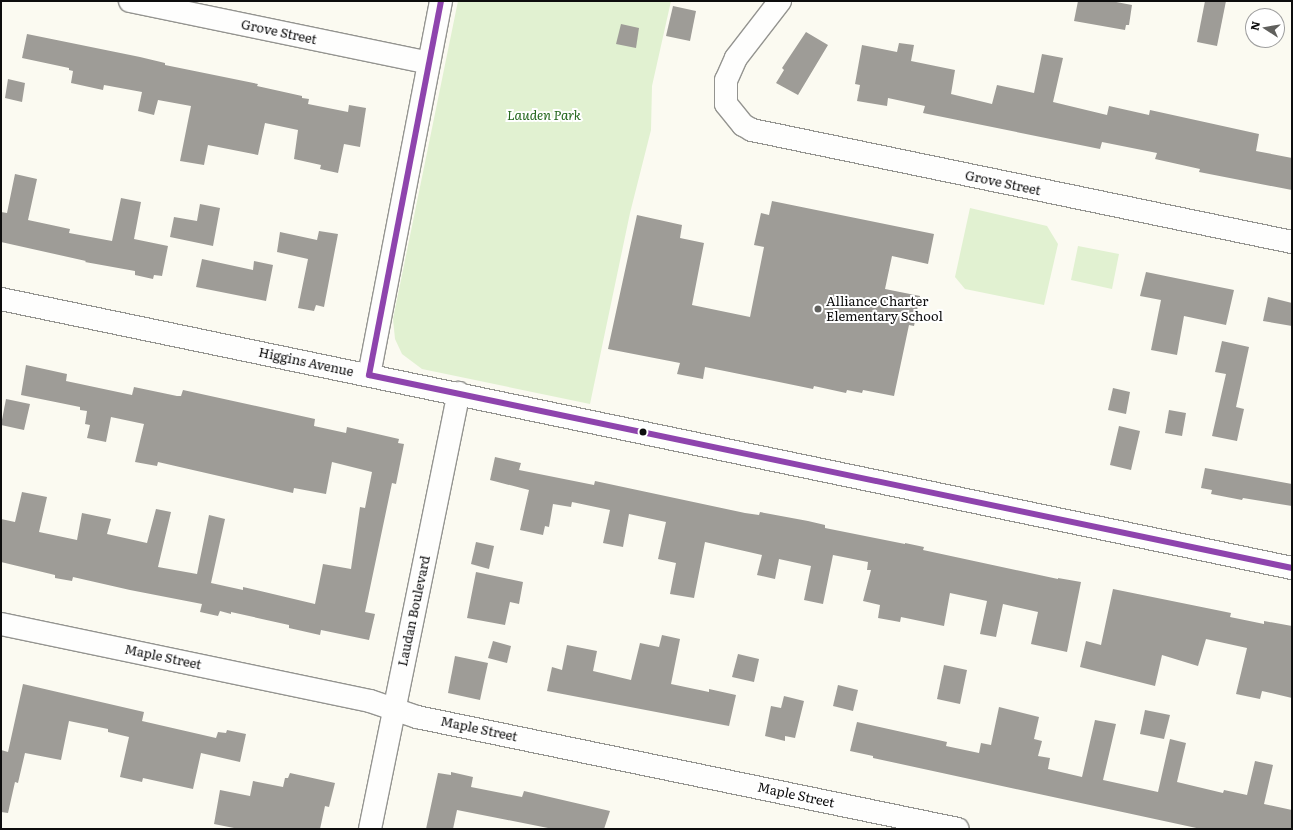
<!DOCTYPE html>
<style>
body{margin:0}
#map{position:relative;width:1293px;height:830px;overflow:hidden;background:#fbfaf1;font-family:Literata,serif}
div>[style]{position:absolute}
.green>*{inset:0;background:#e1f1d1}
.building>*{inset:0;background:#9e9c97}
.roads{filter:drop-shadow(1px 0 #949490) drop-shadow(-1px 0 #949490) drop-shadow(0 1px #949490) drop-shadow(0 -1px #949490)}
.minor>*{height:22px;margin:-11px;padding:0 11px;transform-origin:11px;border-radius:11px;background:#fefefd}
.bus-1>*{height:6px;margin:-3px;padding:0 3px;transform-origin:3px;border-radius:3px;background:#8e44ad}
.dots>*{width:11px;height:11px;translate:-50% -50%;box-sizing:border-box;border:2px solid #fff;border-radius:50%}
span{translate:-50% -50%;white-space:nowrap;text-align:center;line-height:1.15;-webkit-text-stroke:4px #fff;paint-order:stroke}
.street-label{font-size:13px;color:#0d0d0d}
.park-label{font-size:13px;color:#23661c;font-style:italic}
.poi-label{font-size:13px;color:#0d0d0d}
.left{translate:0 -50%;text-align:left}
.frame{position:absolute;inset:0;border:2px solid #0d0d0d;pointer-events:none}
.north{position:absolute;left:1245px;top:8px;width:40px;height:40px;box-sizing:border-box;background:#fff;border:1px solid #9e9e9e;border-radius:50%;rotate:282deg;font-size:11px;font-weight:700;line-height:16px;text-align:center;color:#0d0d0d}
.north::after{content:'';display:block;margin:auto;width:14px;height:18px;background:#60605d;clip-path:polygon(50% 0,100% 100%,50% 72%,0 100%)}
</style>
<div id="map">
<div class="green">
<div style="clip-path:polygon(458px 1px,671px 1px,652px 86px,651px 130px,630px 213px,590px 404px,422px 369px,402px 354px,395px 339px,393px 319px)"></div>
<div style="clip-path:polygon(970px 208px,1047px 226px,1058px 244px,1044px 305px,965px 289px,955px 277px)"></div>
<div style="clip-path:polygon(1078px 246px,1119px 254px,1112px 289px,1071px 280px)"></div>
</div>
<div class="building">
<div style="clip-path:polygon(1078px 1px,1111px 1px,1132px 5px,1129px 25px,1126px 25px,1125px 30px,1074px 21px)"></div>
<div style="clip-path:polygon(1205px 1px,1226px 1px,1217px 46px,1197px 42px)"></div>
<div style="clip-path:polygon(673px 6px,696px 11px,690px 41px,666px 36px)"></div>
<div style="clip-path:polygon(621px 24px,639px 28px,636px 48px,616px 44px)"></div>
<div style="clip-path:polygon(806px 32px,828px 45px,798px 95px,776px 83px,784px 70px,782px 68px)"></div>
<div style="clip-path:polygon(27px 34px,140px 57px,165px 63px,165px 65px,258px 84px,257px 86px,302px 96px,302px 98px,309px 99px,308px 104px,348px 112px,349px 105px,366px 108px,360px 147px,344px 144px,338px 173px,320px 169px,321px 165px,294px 159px,298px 130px,265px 123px,258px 155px,208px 145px,204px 165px,180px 161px,191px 106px,158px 100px,154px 115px,138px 111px,142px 92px,104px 85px,103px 90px,71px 83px,73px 71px,69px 70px,69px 68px,22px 58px)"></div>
<div style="clip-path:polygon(899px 43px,914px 45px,911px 61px,955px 70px,951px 94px,992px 104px,997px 85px,1034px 93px,1042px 54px,1063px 58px,1053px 102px,1107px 115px,1109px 106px,1149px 115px,1150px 110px,1259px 134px,1256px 151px,1292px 158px,1292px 190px,1199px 172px,1200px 169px,1155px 159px,1157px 153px,1102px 142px,1100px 149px,923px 113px,925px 106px,888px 98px,887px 106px,857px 101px,860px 85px,855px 84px,862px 45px,897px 52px)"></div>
<div style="clip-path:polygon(8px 79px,25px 83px,22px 102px,5px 98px)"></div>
<div style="clip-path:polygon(15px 174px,37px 179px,28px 220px,70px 229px,69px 233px,112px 241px,121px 198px,141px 202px,134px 239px,168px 246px,162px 276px,154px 275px,153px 279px,135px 275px,135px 271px,85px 262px,86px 261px,1px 242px,1px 212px,7px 213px)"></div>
<div style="clip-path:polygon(772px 201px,934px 234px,928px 264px,892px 256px,885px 289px,920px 296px,914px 326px,909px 325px,894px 396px,863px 390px,862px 393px,847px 390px,846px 393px,814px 386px,813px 389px,705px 367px,703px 379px,677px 374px,680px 363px,608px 349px,637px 215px,682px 225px,680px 238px,704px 243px,692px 305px,750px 317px,764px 247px,754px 245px,761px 213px,769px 215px)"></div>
<div style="clip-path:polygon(200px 204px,220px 208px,213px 246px,170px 237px,174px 217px,197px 221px)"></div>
<div style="clip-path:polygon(319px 231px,338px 234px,324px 307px,316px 305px,314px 311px,298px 308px,308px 259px,277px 252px,280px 232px,317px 240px)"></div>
<div style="clip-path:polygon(202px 259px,253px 270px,254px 261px,273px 265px,266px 301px,196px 287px)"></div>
<div style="clip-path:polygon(1146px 272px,1234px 290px,1226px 325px,1184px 316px,1177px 355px,1151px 350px,1161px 300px,1140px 296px)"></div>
<div style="clip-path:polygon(1268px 297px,1292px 303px,1292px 326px,1263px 321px)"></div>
<div style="clip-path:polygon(1222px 341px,1249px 347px,1236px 407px,1244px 409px,1237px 441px,1212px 436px,1226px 374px,1215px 372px)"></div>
<div style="clip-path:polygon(26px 365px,67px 374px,66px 381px,132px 395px,134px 387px,177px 396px,181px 396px,183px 390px,315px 419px,314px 426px,346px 433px,347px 427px,399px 439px,398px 443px,404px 444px,396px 484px,392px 483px,365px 612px,375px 614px,369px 640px,321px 630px,320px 635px,289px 628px,289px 625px,231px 612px,231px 614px,220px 611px,218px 616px,200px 612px,202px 604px,130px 590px,73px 577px,72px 581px,55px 578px,55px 575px,1px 562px,1px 519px,15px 522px,22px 492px,47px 497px,39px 532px,77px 540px,82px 513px,111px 519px,107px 534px,147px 543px,156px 509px,171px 512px,158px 567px,197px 574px,209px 515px,225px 519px,211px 583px,243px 590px,243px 587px,315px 604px,323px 564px,351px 569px,360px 507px,365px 508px,372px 472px,332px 462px,326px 494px,294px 488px,293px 493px,158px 462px,157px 466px,135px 462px,144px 424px,111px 417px,106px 442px,87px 438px,90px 425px,85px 424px,87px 411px,80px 410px,80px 407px,21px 395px)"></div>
<div style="clip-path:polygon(1113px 388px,1130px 392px,1126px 414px,1108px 410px)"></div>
<div style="clip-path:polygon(6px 399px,30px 404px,24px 430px,1px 425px)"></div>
<div style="clip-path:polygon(1169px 410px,1186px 413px,1182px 436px,1165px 433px)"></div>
<div style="clip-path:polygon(1119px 426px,1140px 431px,1131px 470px,1110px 465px)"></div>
<div style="clip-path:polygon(495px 457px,521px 463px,519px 470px,594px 485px,595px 481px,745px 513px,759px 515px,760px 512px,808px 521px,825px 525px,825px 528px,905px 544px,905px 543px,924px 547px,923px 550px,1058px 579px,1058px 578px,1081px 582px,1067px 652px,1031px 644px,1038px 612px,1003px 604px,996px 637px,980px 634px,987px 601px,950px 593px,944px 626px,901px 617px,900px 622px,878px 618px,880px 605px,863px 601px,871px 570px,867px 570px,868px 562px,833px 555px,823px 604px,804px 600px,811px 566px,779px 559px,775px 579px,757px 575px,762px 555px,705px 542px,694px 598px,670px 594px,676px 563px,658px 559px,666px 522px,629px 514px,623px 547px,603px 543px,610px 510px,572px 502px,571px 507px,553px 504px,549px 527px,545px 526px,543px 535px,520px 530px,529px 490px,490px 480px)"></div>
<div style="clip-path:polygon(1205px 468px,1292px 484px,1292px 506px,1243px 498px,1242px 500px,1211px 494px,1212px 490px,1201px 488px)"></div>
<div style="clip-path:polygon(476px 542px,494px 546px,489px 569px,471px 564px)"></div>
<div style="clip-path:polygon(476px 572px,523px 582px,519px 604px,510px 602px,505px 625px,467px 618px)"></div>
<div style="clip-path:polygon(1113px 589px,1231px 613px,1230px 617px,1264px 624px,1264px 621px,1292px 626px,1292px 698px,1262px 691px,1260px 699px,1236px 694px,1247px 648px,1206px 639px,1198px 666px,1162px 655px,1155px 686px,1080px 667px,1086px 641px,1101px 645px)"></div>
<div style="clip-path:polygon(662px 635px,680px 639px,671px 684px,709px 692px,709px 689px,736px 695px,729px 726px,547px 691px,552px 667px,562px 670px,567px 645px,597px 651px,593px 671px,631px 680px,640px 643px,659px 647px)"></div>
<div style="clip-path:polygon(493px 641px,511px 646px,507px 663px,488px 658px)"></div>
<div style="clip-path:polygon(738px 654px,759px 659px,754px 682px,732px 677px)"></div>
<div style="clip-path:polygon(455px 656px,488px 663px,480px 700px,448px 693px)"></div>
<div style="clip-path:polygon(944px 665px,967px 670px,960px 704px,937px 699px)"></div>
<div style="clip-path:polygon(23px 684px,144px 712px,142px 721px,216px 738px,218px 732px,226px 733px,227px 730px,246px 734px,240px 762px,201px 753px,193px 789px,143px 778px,142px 782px,120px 777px,129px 737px,108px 732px,108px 729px,69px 721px,61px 760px,25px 753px,18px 783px,15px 782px,8px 813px,1px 812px,1px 750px,8px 752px)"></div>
<div style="clip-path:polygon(838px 685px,858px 690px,853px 711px,833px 706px)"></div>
<div style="clip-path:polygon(784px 696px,804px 701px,795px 738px,785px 736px,785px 741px,765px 736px,771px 706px,781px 708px)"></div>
<div style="clip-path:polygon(999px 707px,1039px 717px,1034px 739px,1042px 741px,1038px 756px,1050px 758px,1048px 769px,1082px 777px,1095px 720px,1116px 724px,1103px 780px,1158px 792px,1170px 739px,1186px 743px,1177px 782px,1223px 793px,1224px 790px,1247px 795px,1255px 761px,1273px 765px,1264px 804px,1292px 810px,1292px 829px,1201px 829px,873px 758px,873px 756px,850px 751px,857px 722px,947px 742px,946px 746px,979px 753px,981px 743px,991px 745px)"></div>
<div style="clip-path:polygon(1145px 710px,1170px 715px,1164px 739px,1140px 734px)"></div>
<div style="clip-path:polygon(451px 772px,473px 777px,471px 787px,522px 797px,524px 791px,610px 811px,604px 829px,553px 829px,457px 810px,453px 829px,426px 829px,438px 773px,451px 775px)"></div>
<div style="clip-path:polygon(290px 773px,335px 783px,329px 807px,325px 806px,320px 829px,239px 829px,214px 824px,220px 790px,250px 796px,253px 781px,283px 787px,285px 778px,288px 778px)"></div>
</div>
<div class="roads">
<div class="minor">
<div style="left:130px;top:1px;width:305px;rotate:11.7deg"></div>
<div style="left:780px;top:1px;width:72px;rotate:127.7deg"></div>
<div style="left:736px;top:58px;width:24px;rotate:114deg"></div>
<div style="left:726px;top:80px;width:24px;rotate:90deg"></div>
<div style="left:726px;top:104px;width:27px;rotate:51deg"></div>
<div style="left:743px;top:125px;width:10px;rotate:29deg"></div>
<div style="left:752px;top:130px;width:551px;rotate:11.72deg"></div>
<div style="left:1px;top:299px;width:1319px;rotate:11.77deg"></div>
<div style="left:369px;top:375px;width:381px;rotate:-79.1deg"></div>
<div style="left:1px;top:624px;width:377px;rotate:11.8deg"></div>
<div style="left:370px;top:701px;width:50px;rotate:18.8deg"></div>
<div style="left:417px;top:717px;width:552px;rotate:11.7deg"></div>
<div style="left:370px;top:829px;width:445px;rotate:-78.5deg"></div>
</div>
</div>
<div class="bus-1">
<div style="left:369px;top:375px;width:943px;rotate:11.81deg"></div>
<div style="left:369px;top:375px;width:381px;rotate:-79.1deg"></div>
</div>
<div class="dots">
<div style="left:818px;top:309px;background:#60605d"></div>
<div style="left:643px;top:432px;background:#0d0d0d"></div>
</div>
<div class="street-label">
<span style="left:279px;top:32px;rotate:12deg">Grove Street</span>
<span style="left:1003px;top:183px;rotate:12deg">Grove Street</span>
<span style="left:306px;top:362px;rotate:12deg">Higgins Avenue</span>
<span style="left:414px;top:611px;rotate:-78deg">Laudan Boulevard</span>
<span style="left:163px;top:657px;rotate:12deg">Maple Street</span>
<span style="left:479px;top:729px;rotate:12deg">Maple Street</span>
<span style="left:796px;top:795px;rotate:12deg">Maple Street</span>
</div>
<div class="park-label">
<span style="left:544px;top:115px">Lauden Park</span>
</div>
<div class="poi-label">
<span class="left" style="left:826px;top:309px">Alliance Charter<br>Elementary School</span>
</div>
<div class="frame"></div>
<div class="north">N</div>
</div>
